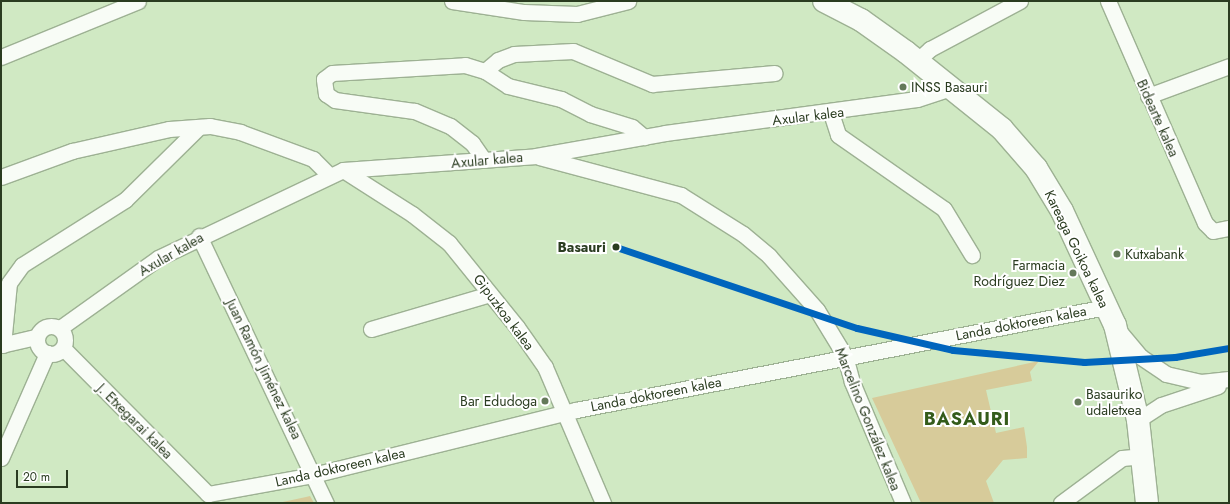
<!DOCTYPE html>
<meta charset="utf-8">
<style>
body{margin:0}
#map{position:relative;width:1230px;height:504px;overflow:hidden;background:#d0e9c3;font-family:Jost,sans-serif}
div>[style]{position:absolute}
.green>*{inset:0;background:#d7cb9a}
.roads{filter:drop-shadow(1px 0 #9db193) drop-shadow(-1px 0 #9db193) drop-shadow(0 1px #9db193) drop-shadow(0 -1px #9db193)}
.street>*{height:15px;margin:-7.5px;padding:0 7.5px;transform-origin:7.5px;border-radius:7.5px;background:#f8fcf6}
.street>.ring{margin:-7.5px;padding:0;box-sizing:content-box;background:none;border:15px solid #f8fcf6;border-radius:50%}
.primary>*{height:22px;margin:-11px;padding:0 11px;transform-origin:11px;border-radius:11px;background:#f8fcf6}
.metro-1>*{height:7px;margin:-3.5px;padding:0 3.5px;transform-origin:3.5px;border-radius:3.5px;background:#0065bd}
.dots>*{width:11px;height:11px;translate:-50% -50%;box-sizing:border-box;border:2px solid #fff;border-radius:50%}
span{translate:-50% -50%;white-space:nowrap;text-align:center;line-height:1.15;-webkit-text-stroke:4px #fff;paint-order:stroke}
.poi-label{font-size:14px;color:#2a3c20}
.left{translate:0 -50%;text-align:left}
.right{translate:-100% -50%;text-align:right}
.street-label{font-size:14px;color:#2a3c20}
.stop-label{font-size:14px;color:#2a3c20;font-weight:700}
.district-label{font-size:18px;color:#335b1a;font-weight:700;letter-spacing:1px}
.frame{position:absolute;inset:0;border:2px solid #2a3c20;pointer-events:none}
.scale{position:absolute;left:16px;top:470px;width:52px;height:18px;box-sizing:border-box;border:2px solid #2a3c20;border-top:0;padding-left:5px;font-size:12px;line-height:14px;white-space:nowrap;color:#2a3c20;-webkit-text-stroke:3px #fff;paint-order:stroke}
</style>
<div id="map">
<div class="green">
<div style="clip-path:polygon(1039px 361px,1030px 372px,1032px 381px,986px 390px,996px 433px,1024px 427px,1027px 447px,1027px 458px,1003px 460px,986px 481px,994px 503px,921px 503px,872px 398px)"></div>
<div style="clip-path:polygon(310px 496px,314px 503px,278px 503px,306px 497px)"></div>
</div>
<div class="roads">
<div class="street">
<div style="left:452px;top:1px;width:73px;rotate:8.7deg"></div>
<div style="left:524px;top:12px;width:53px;rotate:2.2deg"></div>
<div style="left:577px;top:14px;width:53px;rotate:-14.3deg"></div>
<div style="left:1108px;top:1px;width:242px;rotate:66.4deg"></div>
<div style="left:1205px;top:223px;width:11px;rotate:45deg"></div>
<div style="left:1213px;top:231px;width:16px;rotate:-11deg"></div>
<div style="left:1px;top:57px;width:148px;rotate:-22.2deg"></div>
<div style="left:917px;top:61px;width:18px;rotate:-43deg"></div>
<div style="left:930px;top:49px;width:102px;rotate:-28.1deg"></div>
<div style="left:485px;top:71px;width:17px;rotate:-40deg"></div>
<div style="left:498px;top:60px;width:17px;rotate:-21deg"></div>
<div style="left:514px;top:54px;width:59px;rotate:-2.9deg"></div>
<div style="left:573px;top:51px;width:86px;rotate:22.7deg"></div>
<div style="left:652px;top:84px;width:123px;rotate:-5.1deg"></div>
<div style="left:1148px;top:96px;width:86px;rotate:-20.3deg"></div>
<div style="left:831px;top:113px;width:23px;rotate:72deg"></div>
<div style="left:838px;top:135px;width:129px;rotate:34.9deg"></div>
<div style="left:944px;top:209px;width:54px;rotate:58.7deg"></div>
<div style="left:539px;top:157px;width:147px;rotate:15deg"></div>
<div style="left:681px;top:195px;width:73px;rotate:32.2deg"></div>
<div style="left:743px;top:234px;width:34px;rotate:40deg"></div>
<div style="left:769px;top:256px;width:72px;rotate:48.4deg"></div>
<div style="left:817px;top:310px;width:54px;rotate:58.7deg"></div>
<div style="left:845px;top:356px;width:27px;rotate:75deg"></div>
<div style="left:852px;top:382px;width:131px;rotate:67.1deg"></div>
<div style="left:484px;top:160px;width:21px;rotate:-125deg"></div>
<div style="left:472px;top:143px;width:28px;rotate:-142deg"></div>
<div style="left:450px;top:126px;width:39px;rotate:-157deg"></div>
<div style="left:414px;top:111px;width:80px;rotate:-172.1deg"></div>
<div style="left:335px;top:100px;width:11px;rotate:-146deg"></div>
<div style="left:326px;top:94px;width:15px;rotate:-98deg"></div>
<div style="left:324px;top:79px;width:10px;rotate:-37deg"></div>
<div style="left:332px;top:73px;width:133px;rotate:-3.4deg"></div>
<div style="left:465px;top:65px;width:21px;rotate:17deg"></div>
<div style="left:485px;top:71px;width:27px;rotate:33deg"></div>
<div style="left:508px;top:86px;width:55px;rotate:13.8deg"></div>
<div style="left:561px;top:99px;width:33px;rotate:27deg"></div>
<div style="left:590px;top:114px;width:44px;rotate:17.2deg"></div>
<div style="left:632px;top:127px;width:16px;rotate:40deg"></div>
<div style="left:343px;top:170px;width:82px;rotate:32.5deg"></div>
<div style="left:412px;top:214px;width:47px;rotate:38.1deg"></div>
<div style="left:449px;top:243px;width:108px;rotate:51deg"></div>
<div style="left:517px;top:327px;width:49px;rotate:55deg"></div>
<div style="left:545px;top:367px;width:148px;rotate:66.9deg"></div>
<div style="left:1px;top:177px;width:76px;rotate:-20.1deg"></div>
<div style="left:72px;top:151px;width:99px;rotate:-12.8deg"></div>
<div style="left:169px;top:129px;width:41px;rotate:-4.2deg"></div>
<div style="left:210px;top:126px;width:31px;rotate:11deg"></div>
<div style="left:240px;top:132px;width:78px;rotate:20.3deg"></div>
<div style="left:313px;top:159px;width:23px;rotate:45deg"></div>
<div style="left:199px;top:236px;width:296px;rotate:64.6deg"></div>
<div class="ring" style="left:37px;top:326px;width:13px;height:13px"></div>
<div style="left:60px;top:328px;width:120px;rotate:-35.5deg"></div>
<div style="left:158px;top:258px;width:205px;rotate:-25.4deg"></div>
<div style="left:343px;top:170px;width:194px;rotate:-4.1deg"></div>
<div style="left:536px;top:156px;width:131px;rotate:-10.1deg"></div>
<div style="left:665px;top:133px;width:254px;rotate:-7.7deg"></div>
<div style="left:917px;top:99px;width:36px;rotate:-18deg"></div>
<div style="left:371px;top:329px;width:124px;rotate:-16.4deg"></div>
<div style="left:1119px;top:331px;width:34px;rotate:50deg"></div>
<div style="left:1141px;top:357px;width:30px;rotate:34deg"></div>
<div style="left:1166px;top:374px;width:36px;rotate:13deg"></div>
<div style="left:1201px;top:382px;width:28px;rotate:-6deg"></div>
<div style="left:1px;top:345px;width:37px;rotate:-13deg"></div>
<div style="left:3px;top:345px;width:62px;rotate:-84.5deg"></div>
<div style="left:9px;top:283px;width:22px;rotate:-54deg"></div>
<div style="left:22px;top:265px;width:122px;rotate:-32.3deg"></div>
<div style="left:125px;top:200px;width:104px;rotate:-44.6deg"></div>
<div style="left:63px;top:348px;width:206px;rotate:45.2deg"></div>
<div style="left:1138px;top:420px;width:27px;rotate:-33deg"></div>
<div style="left:1161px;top:405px;width:60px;rotate:-18.4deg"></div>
<div style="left:1px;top:458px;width:115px;rotate:-66.3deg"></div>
<div style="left:208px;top:494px;width:107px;rotate:-10.3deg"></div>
<div style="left:313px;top:475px;width:271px;rotate:-13.9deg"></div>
<div style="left:576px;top:410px;width:540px;rotate:-11deg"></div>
<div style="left:1061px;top:503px;width:76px;rotate:-36.4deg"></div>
<div style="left:1122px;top:458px;width:22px;rotate:-5deg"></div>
</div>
<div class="primary">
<div style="left:824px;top:1px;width:42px;rotate:27.2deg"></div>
<div style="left:861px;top:20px;width:55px;rotate:35.4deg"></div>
<div style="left:906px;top:52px;width:123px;rotate:38.7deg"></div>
<div style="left:1002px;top:129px;width:52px;rotate:48.9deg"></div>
<div style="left:1036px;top:168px;width:50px;rotate:58.8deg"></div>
<div style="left:1062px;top:211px;width:126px;rotate:65.1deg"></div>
<div style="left:1115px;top:325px;width:98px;rotate:76.4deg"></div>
<div style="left:1138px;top:420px;width:83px;rotate:83.8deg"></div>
</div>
</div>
<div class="metro-1">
<div style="left:616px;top:247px;width:254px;rotate:18.6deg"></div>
<div style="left:857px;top:328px;width:98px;rotate:12.9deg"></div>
<div style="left:953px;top:350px;width:132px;rotate:5.2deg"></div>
<div style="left:1084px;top:362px;width:91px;rotate:-3.1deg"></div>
<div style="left:1175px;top:357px;width:55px;rotate:-9.5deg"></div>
</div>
<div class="dots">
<div style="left:903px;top:87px;background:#647959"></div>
<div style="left:616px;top:247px;background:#2a3c20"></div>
<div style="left:1117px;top:254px;background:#647959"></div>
<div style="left:1073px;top:273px;background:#647959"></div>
<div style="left:545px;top:401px;background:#647959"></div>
<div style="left:1078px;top:402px;background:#647959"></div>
</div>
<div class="poi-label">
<span class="left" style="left:911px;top:87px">INSS Basauri</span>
<span class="left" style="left:1125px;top:254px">Kutxabank</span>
<span class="right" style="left:1065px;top:273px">Farmacia<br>Rodríguez Diez</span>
<span class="left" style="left:1086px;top:402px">Basauriko<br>udaletxea</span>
<span class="right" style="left:537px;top:401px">Bar Edudoga</span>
</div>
<div class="street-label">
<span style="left:808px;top:116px;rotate:-7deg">Axular kalea</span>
<span style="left:1158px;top:118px;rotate:66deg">Bidearte kalea</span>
<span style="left:487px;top:160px;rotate:-5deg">Axular kalea</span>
<span style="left:1077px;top:249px;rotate:64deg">Kareaga Goikoa kalea</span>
<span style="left:171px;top:254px;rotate:-30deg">Axular kalea</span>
<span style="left:504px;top:312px;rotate:53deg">Gipuzkoa kalea</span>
<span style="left:1021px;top:323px;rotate:-11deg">Landa doktoreen kalea</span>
<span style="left:264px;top:369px;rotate:64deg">Juan Ramón Jiménez kalea</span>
<span style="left:656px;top:394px;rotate:-11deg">Landa doktoreen kalea</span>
<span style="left:868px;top:419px;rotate:68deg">Marcelino González kalea</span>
<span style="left:135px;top:421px;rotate:45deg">J. Etxegarai kalea</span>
<span style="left:340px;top:467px;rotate:-13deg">Landa doktoreen kalea</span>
</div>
<div class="stop-label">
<span class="right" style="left:606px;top:247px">Basauri</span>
</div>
<div class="district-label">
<span style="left:967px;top:419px">BASAURI</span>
</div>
<div class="frame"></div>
<div class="scale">20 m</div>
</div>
